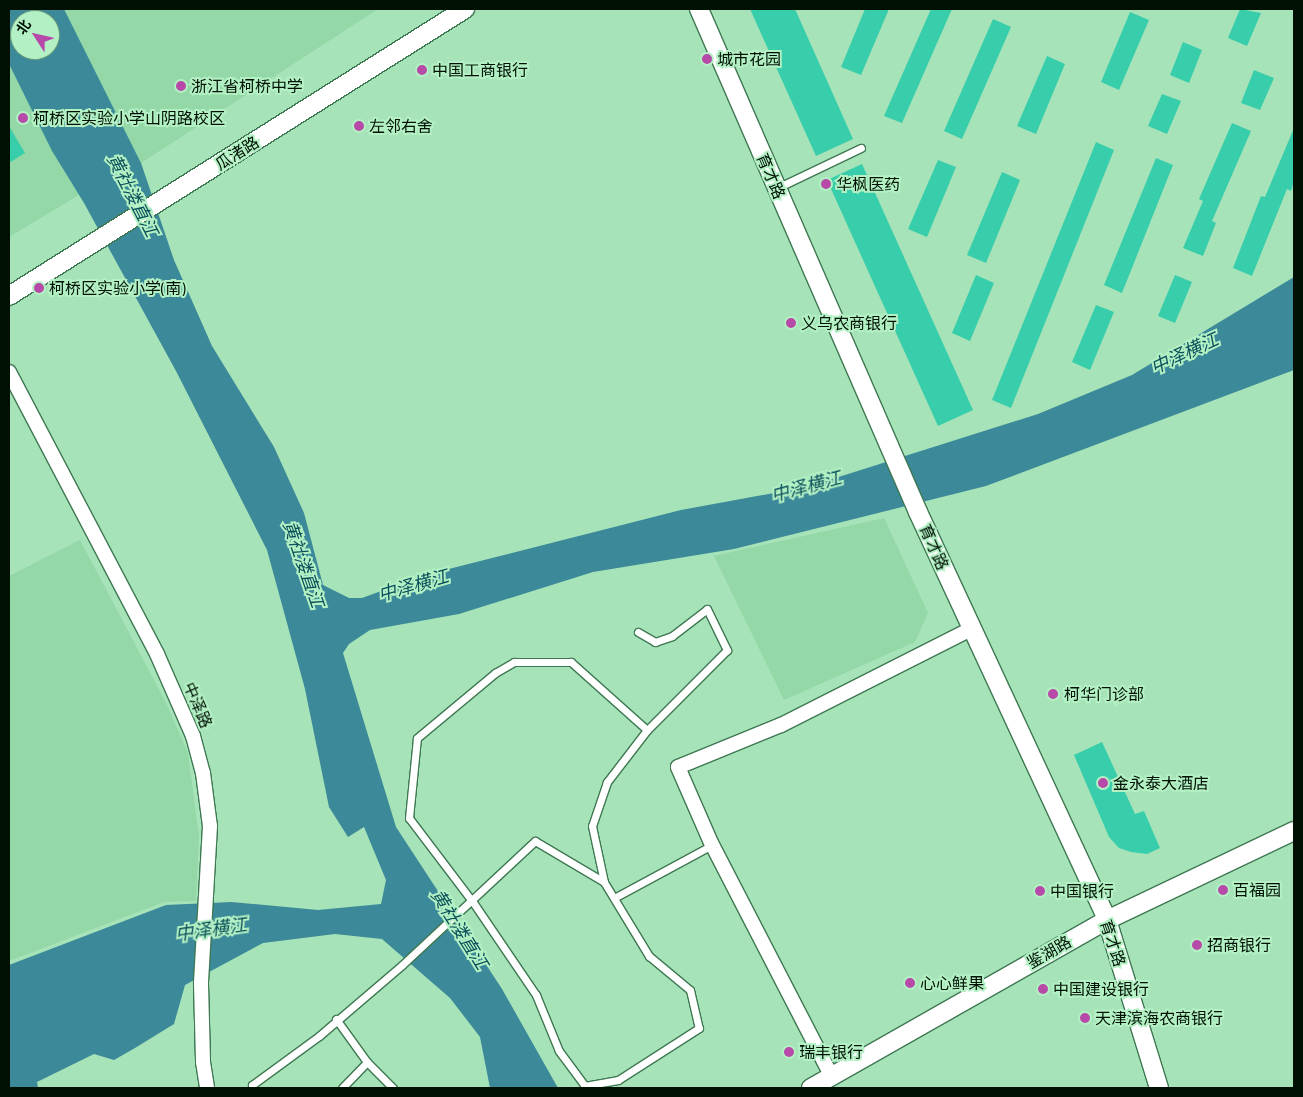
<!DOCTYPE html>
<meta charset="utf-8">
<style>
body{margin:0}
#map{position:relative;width:1303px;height:1097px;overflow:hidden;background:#a6e3b8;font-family:Barlow,"Noto Sans SC",sans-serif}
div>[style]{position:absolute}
.built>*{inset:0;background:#94d8a8}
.water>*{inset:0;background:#3b8999}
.building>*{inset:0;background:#39ceab}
.roads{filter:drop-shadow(1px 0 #3e7852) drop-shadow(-1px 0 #3e7852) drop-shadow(0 1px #3e7852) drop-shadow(0 -1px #3e7852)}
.service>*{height:7px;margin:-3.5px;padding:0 3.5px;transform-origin:3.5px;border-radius:3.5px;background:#fff}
.minor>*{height:14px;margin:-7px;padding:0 7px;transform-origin:7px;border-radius:7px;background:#fff}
.tertiary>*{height:18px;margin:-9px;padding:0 9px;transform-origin:9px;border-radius:9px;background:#fff}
.dots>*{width:14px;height:14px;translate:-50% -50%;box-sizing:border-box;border:2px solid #b3f1c4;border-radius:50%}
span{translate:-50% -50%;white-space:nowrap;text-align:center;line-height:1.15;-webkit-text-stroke:4px #b3f1c4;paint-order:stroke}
.poi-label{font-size:16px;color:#001104}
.left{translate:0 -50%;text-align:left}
.street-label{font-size:16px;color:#001104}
.water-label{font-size:18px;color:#0b4f5b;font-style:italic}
.frame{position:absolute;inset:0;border:10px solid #001104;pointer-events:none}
.north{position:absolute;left:10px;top:10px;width:50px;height:50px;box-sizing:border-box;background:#b3f1c4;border:1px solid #6b9777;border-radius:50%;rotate:305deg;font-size:14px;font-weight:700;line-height:20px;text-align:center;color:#001104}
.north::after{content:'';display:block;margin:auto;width:18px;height:22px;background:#b749a8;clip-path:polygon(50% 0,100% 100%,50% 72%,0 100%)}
</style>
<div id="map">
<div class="built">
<div style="clip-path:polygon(64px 9px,378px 9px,141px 163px)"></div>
<div style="clip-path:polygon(9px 64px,52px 151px,79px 195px,9px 237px)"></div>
<div style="clip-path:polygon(884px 518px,928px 613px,915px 642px,784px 700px,714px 556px)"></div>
<div style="clip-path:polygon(80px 540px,166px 703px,188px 753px,199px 837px,196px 901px,164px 902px,9px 961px,9px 576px)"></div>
</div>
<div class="water">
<div style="clip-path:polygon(evenodd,9px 9px,64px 9px,141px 163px,174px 260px,212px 346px,274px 447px,304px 513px,323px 585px,349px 598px,362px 598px,425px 575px,681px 510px,807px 487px,1038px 414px,1132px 375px,1294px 277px,1294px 370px,986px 486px,734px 549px,593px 572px,459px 614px,370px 630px,349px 644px,343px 653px,396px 827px,502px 989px,558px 1088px,490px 1088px,480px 1037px,450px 998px,382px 939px,335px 934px,263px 943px,185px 985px,174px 1024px,135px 1048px,114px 1060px,94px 1054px,37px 1082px,38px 1088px,9px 1088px,9px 965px,166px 905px,231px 902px,318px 910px,381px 904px,386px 880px,364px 827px,348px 837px,329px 807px,305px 689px,267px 550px,176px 371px,84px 203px,52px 151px,9px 64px,9px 9px,20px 20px,50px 20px,50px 50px,20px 50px,20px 20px)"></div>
</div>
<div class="building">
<div style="clip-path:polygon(750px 9px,795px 9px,853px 139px,816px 156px)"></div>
<div style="clip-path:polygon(865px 9px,889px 9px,861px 75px,841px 67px)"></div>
<div style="clip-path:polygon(931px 9px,952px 9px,902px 123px,884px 116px)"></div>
<div style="clip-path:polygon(1240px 9px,1261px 13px,1247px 46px,1228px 38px)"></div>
<div style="clip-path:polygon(1130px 12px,1149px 20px,1119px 90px,1101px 82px)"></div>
<div style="clip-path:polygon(993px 19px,1011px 27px,962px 139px,944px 131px)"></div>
<div style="clip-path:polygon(1183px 42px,1202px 50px,1189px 83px,1170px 75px)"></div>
<div style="clip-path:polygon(1047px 56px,1065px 64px,1036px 134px,1017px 126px)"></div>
<div style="clip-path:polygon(1254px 70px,1274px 78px,1260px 110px,1241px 103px)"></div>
<div style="clip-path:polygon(1162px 94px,1181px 101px,1167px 134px,1148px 126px)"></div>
<div style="clip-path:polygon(1232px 123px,1251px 131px,1212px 221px,1216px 223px,1203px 256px,1183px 248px,1203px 201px,1199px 199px)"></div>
<div style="clip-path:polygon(9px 126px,25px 153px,9px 163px)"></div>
<div style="clip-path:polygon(1294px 128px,1294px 182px,1291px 191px,1287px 189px,1252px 276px,1233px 268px,1261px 196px,1265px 197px)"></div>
<div style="clip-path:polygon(1096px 142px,1114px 150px,1011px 408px,992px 400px)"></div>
<div style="clip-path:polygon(1156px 158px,1173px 165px,1122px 293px,1104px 285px)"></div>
<div style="clip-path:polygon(938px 160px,956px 167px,927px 237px,908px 229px)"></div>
<div style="clip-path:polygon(862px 164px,973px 410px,938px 426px,827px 180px)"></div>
<div style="clip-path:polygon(1002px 172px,1020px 180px,986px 263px,967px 255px)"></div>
<div style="clip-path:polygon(976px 275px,994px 283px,970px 341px,952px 333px)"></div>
<div style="clip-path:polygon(1175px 275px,1192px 282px,1175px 323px,1158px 316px)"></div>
<div style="clip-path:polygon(1096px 305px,1114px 312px,1090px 370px,1072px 362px)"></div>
<div style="clip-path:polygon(1102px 742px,1135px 814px,1144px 811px,1160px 848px,1147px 854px,1131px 852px,1119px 848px,1109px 837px,1074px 755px)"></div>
</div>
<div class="roads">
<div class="service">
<div style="left:777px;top:188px;width:93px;rotate:-25.5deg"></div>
<div style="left:638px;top:632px;width:20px;rotate:30deg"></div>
<div style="left:655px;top:642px;width:18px;rotate:-19deg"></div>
<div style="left:672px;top:636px;width:44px;rotate:-37.6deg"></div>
<div style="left:707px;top:609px;width:46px;rotate:64deg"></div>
<div style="left:727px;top:650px;width:113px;rotate:135deg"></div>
<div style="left:647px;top:730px;width:66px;rotate:127.6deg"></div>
<div style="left:607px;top:782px;width:46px;rotate:108.8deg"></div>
<div style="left:592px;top:826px;width:57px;rotate:77.9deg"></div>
<div style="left:604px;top:882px;width:87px;rotate:58.7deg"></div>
<div style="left:649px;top:956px;width:53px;rotate:39.7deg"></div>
<div style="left:690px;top:990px;width:39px;rotate:77deg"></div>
<div style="left:699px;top:1028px;width:96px;rotate:147.3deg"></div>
<div style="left:618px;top:1080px;width:34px;rotate:170deg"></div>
<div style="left:585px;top:1086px;width:44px;rotate:-126.6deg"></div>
<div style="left:559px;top:1051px;width:61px;rotate:-112.3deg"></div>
<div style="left:536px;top:995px;width:114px;rotate:-124.2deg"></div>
<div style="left:472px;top:901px;width:104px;rotate:-127.2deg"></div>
<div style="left:409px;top:818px;width:80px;rotate:-84.3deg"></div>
<div style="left:417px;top:738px;width:102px;rotate:-39.8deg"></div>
<div style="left:495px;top:673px;width:22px;rotate:-30deg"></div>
<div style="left:514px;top:662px;width:57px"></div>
<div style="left:571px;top:662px;width:102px;rotate:41.8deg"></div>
<div style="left:614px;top:898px;width:111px;rotate:-28.4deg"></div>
<div style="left:336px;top:1019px;width:53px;rotate:54.2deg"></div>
<div style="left:367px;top:1062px;width:37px;rotate:45deg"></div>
<div style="left:252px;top:1088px;width:3px;rotate:-90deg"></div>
<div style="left:252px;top:1085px;width:83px;rotate:-36.2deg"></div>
<div style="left:319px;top:1036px;width:109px;rotate:-40.5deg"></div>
<div style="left:402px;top:965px;width:182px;rotate:-43deg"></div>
<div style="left:535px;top:841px;width:80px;rotate:30.7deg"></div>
<div style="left:342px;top:1088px;width:36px;rotate:-46deg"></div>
</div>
<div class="minor">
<div style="left:9px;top:372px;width:318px;rotate:62.3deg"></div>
<div style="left:157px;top:654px;width:90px;rotate:66.3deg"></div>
<div style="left:193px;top:736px;width:38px;rotate:75deg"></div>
<div style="left:203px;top:773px;width:53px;rotate:82.5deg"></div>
<div style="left:210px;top:826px;width:158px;rotate:93.3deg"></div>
<div style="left:201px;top:984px;width:78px;rotate:88.5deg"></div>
<div style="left:203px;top:1062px;width:26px;rotate:81deg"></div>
<div style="left:832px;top:1077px;width:261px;rotate:-117.3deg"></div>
<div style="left:712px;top:845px;width:85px;rotate:-113.6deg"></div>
<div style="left:678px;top:767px;width:111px;rotate:-22.2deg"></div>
<div style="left:781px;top:725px;width:213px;rotate:-26.8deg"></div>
</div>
<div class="tertiary">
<div style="left:699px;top:9px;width:549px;rotate:66.47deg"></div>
<div style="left:918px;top:512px;width:450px;rotate:65.1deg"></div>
<div style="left:1107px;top:920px;width:176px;rotate:72.8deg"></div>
<div style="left:9px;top:296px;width:539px;rotate:-32.19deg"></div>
<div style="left:811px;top:1088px;width:340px;rotate:-29.6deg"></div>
<div style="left:1107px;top:920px;width:207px;rotate:-25.5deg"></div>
</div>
</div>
<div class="dots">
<div style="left:707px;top:59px;background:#b749a8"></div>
<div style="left:422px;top:70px;background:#b749a8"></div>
<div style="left:181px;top:86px;background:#b749a8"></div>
<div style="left:23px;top:118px;background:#b749a8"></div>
<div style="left:359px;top:126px;background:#b749a8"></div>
<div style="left:826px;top:184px;background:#b749a8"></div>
<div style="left:39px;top:288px;background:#b749a8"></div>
<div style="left:791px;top:323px;background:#b749a8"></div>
<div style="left:1053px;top:694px;background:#b749a8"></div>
<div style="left:1103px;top:783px;background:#b749a8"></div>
<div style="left:1223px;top:890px;background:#b749a8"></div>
<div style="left:1040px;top:891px;background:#b749a8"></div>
<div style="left:1197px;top:945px;background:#b749a8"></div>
<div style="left:910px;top:983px;background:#b749a8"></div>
<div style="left:1043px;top:989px;background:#b749a8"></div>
<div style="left:1085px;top:1018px;background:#b749a8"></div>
<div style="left:789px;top:1052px;background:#b749a8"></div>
</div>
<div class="poi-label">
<span class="left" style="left:717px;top:59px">城市花园</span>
<span class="left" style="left:432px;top:70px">中国工商银行</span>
<span class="left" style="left:191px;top:86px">浙江省柯桥中学</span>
<span class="left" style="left:33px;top:118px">柯桥区实验小学山阴路校区</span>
<span class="left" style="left:369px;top:126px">左邻右舍</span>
<span class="left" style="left:836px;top:184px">华枫医药</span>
<span class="left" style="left:49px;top:288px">柯桥区实验小学(南)</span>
<span class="left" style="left:801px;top:323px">义乌农商银行</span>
<span class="left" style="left:1064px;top:694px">柯华门诊部</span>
<span class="left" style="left:1113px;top:783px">金永泰大酒店</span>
<span class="left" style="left:1233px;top:890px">百福园</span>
<span class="left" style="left:1050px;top:891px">中国银行</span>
<span class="left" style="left:1207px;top:945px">招商银行</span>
<span class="left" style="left:920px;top:983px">心心鲜果</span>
<span class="left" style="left:1053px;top:989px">中国建设银行</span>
<span class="left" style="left:1095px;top:1018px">天津滨海农商银行</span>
<span class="left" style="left:799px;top:1052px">瑞丰银行</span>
</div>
<div class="street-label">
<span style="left:237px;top:153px;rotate:-32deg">瓜渚路</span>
<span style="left:771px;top:176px;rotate:67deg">育才路</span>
<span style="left:934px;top:547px;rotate:66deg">育才路</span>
<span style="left:198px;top:705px;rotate:67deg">中泽路</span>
<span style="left:1113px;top:943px;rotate:72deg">育才路</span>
<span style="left:1049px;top:952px;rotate:-30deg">鉴湖路</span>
</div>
<div class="water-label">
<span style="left:133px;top:195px;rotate:63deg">黄社溇直江</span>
<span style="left:1184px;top:353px;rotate:-25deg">中泽横江</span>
<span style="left:806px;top:486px;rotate:-15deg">中泽横江</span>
<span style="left:304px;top:564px;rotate:71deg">黄社溇直江</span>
<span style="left:413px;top:585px;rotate:-16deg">中泽横江</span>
<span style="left:211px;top:929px;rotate:-8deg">中泽横江</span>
<span style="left:460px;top:929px;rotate:58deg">黄社溇直江</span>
</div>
<div class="frame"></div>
<div class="north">北</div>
</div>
